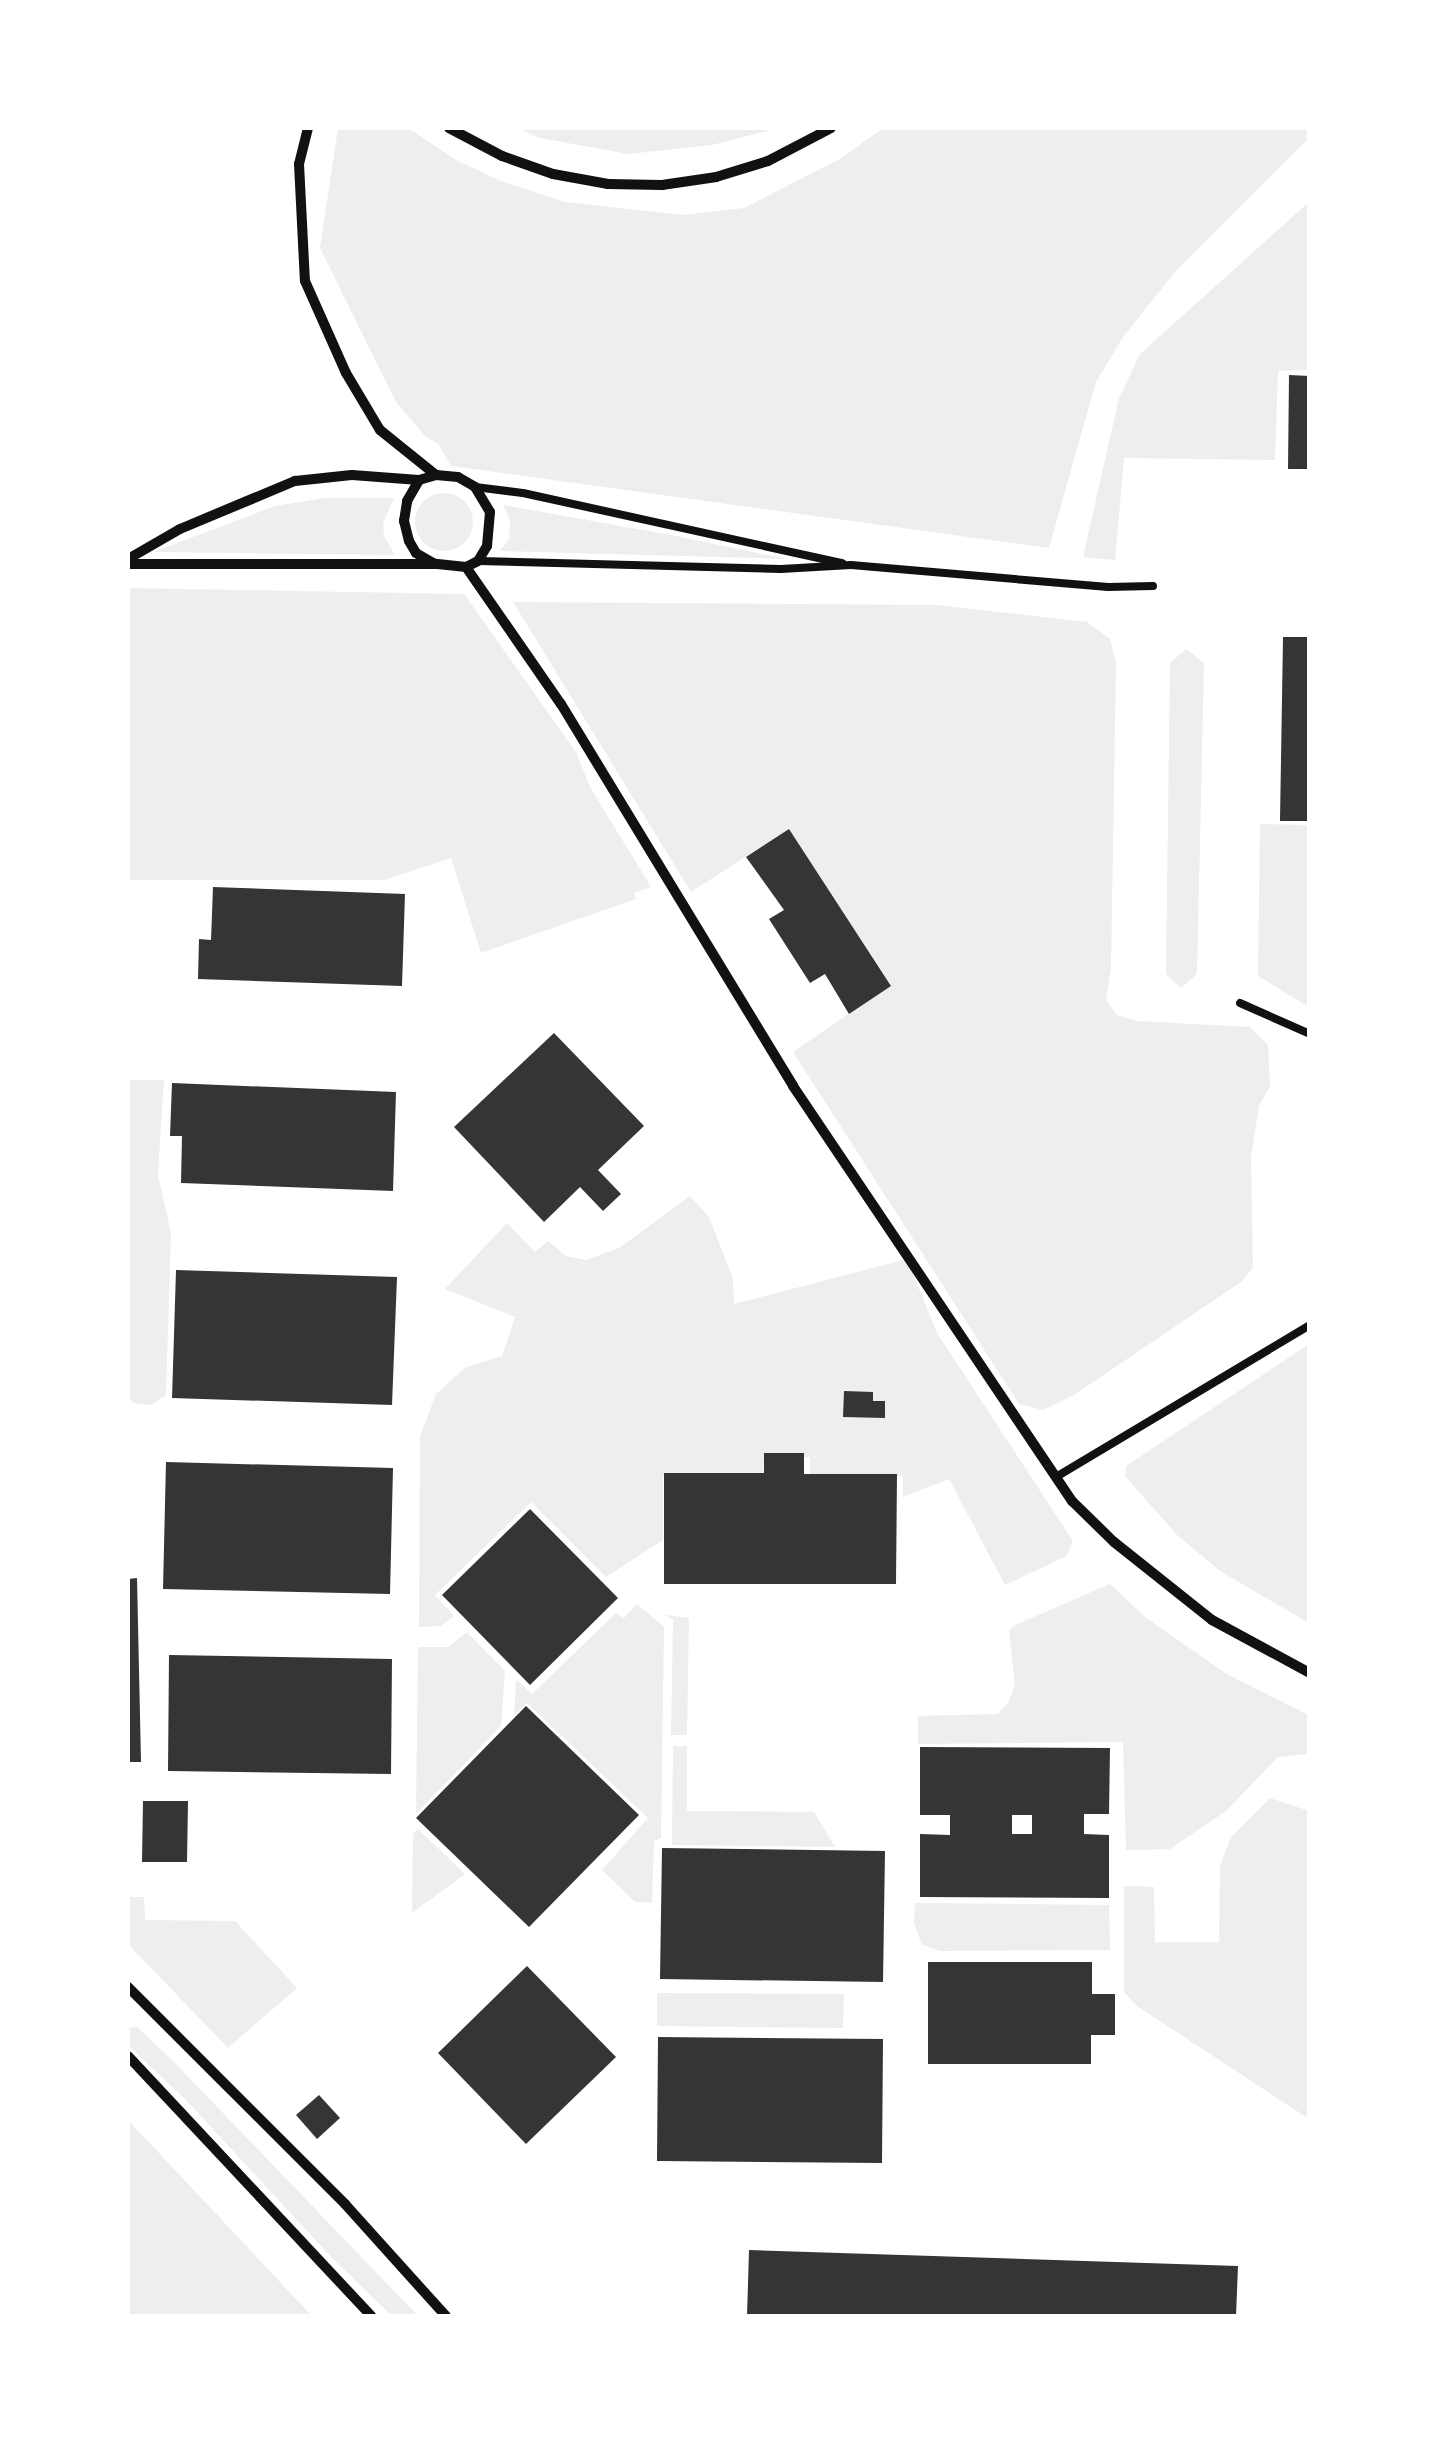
<!DOCTYPE html>
<style>
body{margin:0}
#map{position:relative;width:1437px;height:2444px;overflow:hidden;background:#fff;font-family:"Fira Sans Condensed",sans-serif}
div>[style]{position:absolute}
.green>*{inset:0;background:#eee}
.round{border-radius:50%}
.building>*{inset:0;background:#353535}
.service>*{height:8px;margin:-4px;padding:0 4px;transform-origin:4px;border-radius:4px;background:#111}
.minor>*{height:10px;margin:-5px;padding:0 5px;transform-origin:5px;border-radius:5px;background:#111}
span{translate:-50% -50%;white-space:nowrap;text-align:center;line-height:1.15;-webkit-text-stroke:10px #fff;paint-order:stroke}
.frame{position:absolute;inset:0;border:130px solid #fff;pointer-events:none}
</style>
<div id="map">
<div class="green">
<div style="clip-path:polygon(338px 128px,408px 128px,456px 160px,501px 181px,565px 202px,682px 215px,744px 208px,840px 159px,883px 128px,1309px 128px,1310px 137px,1174px 273px,1123px 337px,1096px 382px,1049px 548px,451px 466px,438px 444px,426px 437px,396px 402px,320px 248px)"></div>
<div style="clip-path:polygon(518px 128px,517px 128px,779px 128px,712px 145px,628px 154px,540px 138px)"></div>
<div style="clip-path:polygon(1309px 202px,1309px 370px,1278px 371px,1275px 460px,1124px 458px,1115px 560px,1083px 557px,1119px 398px,1140px 354px)"></div>
<div class="round" style="left:415px;top:493px;width:58px;height:58px"></div>
<div style="clip-path:polygon(325px 498px,394px 498px,383px 523px,384px 536px,395px 555px,153px 552px,275px 506px)"></div>
<div style="clip-path:polygon(503px 505px,671px 535px,787px 559px,500px 551px,509px 539px,510px 520px)"></div>
<div style="clip-path:polygon(128px 588px,464px 594px,576px 752px,590px 787px,651px 887px,634px 893px,636px 899px,481px 953px,451px 858px,384px 880px,128px 880px)"></div>
<div style="clip-path:polygon(513px 602px,937px 605px,1087px 622px,1110px 639px,1116px 663px,1111px 968px,1106px 1000px,1117px 1015px,1137px 1021px,1250px 1027px,1268px 1045px,1270px 1086px,1259px 1106px,1251px 1157px,1253px 1268px,1241px 1282px,1074px 1395px,1043px 1410px,1019px 1404px,793px 1052px,891px 985px,789px 829px,691px 892px)"></div>
<div style="clip-path:polygon(1186px 649px,1204px 663px,1197px 974px,1181px 988px,1166px 974px,1170px 663px)"></div>
<div style="clip-path:polygon(1260px 824px,1309px 825px,1309px 1007px,1258px 976px)"></div>
<div style="clip-path:polygon(128px 1080px,164px 1080px,158px 1175px,171px 1233px,166px 1395px,151px 1405px,133px 1403px,128px 1397px)"></div>
<div style="clip-path:polygon(690px 1196px,709px 1217px,733px 1279px,734px 1304px,907px 1259px,937px 1333px,1073px 1541px,1067px 1556px,1005px 1585px,949px 1479px,903px 1497px,903px 1476px,810px 1475px,810px 1457px,764px 1457px,763px 1474px,663px 1475px,663px 1540px,606px 1577px,531px 1502px,435px 1595px,454px 1616px,441px 1626px,419px 1627px,420px 1436px,436px 1394px,466px 1367px,502px 1356px,515px 1317px,445px 1289px,507px 1223px,535px 1252px,548px 1241px,566px 1256px,586px 1260px,619px 1248px)"></div>
<div style="clip-path:polygon(1309px 1344px,1309px 1623px,1220px 1571px,1177px 1535px,1125px 1476px,1126px 1466px)"></div>
<div style="clip-path:polygon(1110px 1584px,1145px 1617px,1225px 1673px,1309px 1715px,1309px 1754px,1278px 1757px,1226px 1811px,1170px 1849px,1126px 1850px,1123px 1742px,918px 1744px,918px 1716px,998px 1714px,1009px 1701px,1015px 1685px,1009px 1631px,1013px 1626px)"></div>
<div style="clip-path:polygon(637px 1604px,664px 1627px,661px 1838px,654px 1841px,652px 1903px,635px 1902px,602px 1870px,648px 1818px,527px 1703px,514px 1716px,516px 1679px,532px 1694px,616px 1613px,624px 1618px)"></div>
<div style="clip-path:polygon(666px 1615px,689px 1618px,687px 1735px,671px 1735px,673px 1620px)"></div>
<div style="clip-path:polygon(467px 1632px,505px 1671px,501px 1726px,416px 1814px,418px 1647px,448px 1647px)"></div>
<div style="clip-path:polygon(673px 1746px,687px 1746px,687px 1811px,814px 1812px,835px 1847px,672px 1845px)"></div>
<div style="clip-path:polygon(1270px 1798px,1309px 1811px,1309px 2119px,1137px 2006px,1124px 1992px,1124px 1886px,1154px 1887px,1155px 1942px,1219px 1942px,1220px 1866px,1231px 1837px)"></div>
<div style="clip-path:polygon(418px 1829px,465px 1874px,412px 1913px,413px 1834px)"></div>
<div style="clip-path:polygon(128px 1897px,144px 1897px,145px 1920px,235px 1921px,297px 1988px,228px 2048px,128px 1944px)"></div>
<div style="clip-path:polygon(915px 1903px,1109px 1905px,1110px 1950px,940px 1951px,922px 1945px,914px 1923px)"></div>
<div style="clip-path:polygon(657px 1993px,844px 1994px,843px 2028px,657px 2026px)"></div>
<div style="clip-path:polygon(137px 2027px,172px 2060px,418px 2316px,392px 2316px,332px 2258px,186px 2100px,128px 2045px,128px 2028px)"></div>
<div style="clip-path:polygon(128px 2120px,312px 2316px,128px 2316px)"></div>
</div>
<div class="building">
<div style="clip-path:polygon(1289px 375px,1310px 376px,1310px 469px,1288px 469px)"></div>
<div style="clip-path:polygon(1283px 637px,1310px 637px,1310px 821px,1280px 821px)"></div>
<div style="clip-path:polygon(789px 829px,891px 986px,849px 1014px,825px 974px,810px 983px,769px 919px,784px 910px,746px 857px)"></div>
<div style="clip-path:polygon(213px 887px,405px 894px,402px 986px,198px 979px,199px 939px,211px 940px)"></div>
<div style="clip-path:polygon(554px 1033px,644px 1126px,598px 1170px,621px 1194px,603px 1211px,580px 1187px,544px 1222px,454px 1127px)"></div>
<div style="clip-path:polygon(172px 1083px,396px 1092px,393px 1191px,181px 1183px,182px 1136px,170px 1136px)"></div>
<div style="clip-path:polygon(176px 1270px,397px 1277px,392px 1405px,172px 1398px)"></div>
<div style="clip-path:polygon(844px 1391px,873px 1392px,873px 1401px,885px 1401px,885px 1418px,843px 1417px)"></div>
<div style="clip-path:polygon(764px 1453px,804px 1453px,804px 1474px,897px 1474px,896px 1584px,664px 1584px,664px 1473px,764px 1473px)"></div>
<div style="clip-path:polygon(166px 1462px,393px 1468px,390px 1594px,163px 1589px)"></div>
<div style="clip-path:polygon(530px 1509px,618px 1598px,530px 1685px,442px 1595px)"></div>
<div style="clip-path:polygon(137px 1578px,141px 1762px,128px 1762px,128px 1579px)"></div>
<div style="clip-path:polygon(169px 1655px,392px 1659px,391px 1774px,168px 1771px)"></div>
<div style="clip-path:polygon(526px 1706px,639px 1815px,529px 1927px,416px 1818px)"></div>
<div style="clip-path:polygon(evenodd,920px 1747px,1110px 1748px,1109px 1814px,1084px 1814px,1084px 1834px,1109px 1835px,1109px 1898px,920px 1897px,920px 1834px,950px 1835px,950px 1815px,920px 1815px,920px 1747px,1012px 1815px,1032px 1815px,1032px 1834px,1012px 1834px,1012px 1815px)"></div>
<div style="clip-path:polygon(143px 1801px,188px 1801px,187px 1862px,142px 1862px)"></div>
<div style="clip-path:polygon(662px 1848px,885px 1851px,883px 1982px,660px 1979px)"></div>
<div style="clip-path:polygon(928px 1962px,1092px 1962px,1092px 1994px,1115px 1994px,1115px 2035px,1091px 2035px,1091px 2064px,928px 2064px)"></div>
<div style="clip-path:polygon(527px 1966px,616px 2057px,526px 2144px,438px 2053px)"></div>
<div style="clip-path:polygon(658px 2037px,883px 2039px,882px 2163px,657px 2161px)"></div>
<div style="clip-path:polygon(319px 2095px,340px 2118px,317px 2139px,296px 2115px)"></div>
<div style="clip-path:polygon(749px 2250px,1238px 2266px,1236px 2316px,747px 2316px)"></div>
</div>
<div class="service">
<div style="left:475px;top:487px;width:48px;rotate:7.1deg"></div>
<div style="left:523px;top:493px;width:327px;rotate:12.4deg"></div>
<div style="left:478px;top:561px;width:303px;rotate:1.5deg"></div>
<div style="left:781px;top:569px;width:70px;rotate:-3.3deg"></div>
<div style="left:851px;top:565px;width:258px;rotate:4.9deg"></div>
<div style="left:1108px;top:587px;width:45px;rotate:-1.3deg"></div>
<div style="left:1240px;top:1003px;width:77px;rotate:23.9deg"></div>
<div style="left:1056px;top:1477px;width:296px;rotate:-30.9deg"></div>
</div>
<div class="minor">
<div style="left:308px;top:128px;width:37px;rotate:104deg"></div>
<div style="left:299px;top:164px;width:117px;rotate:87.1deg"></div>
<div style="left:305px;top:281px;width:101px;rotate:66deg"></div>
<div style="left:346px;top:373px;width:66px;rotate:59.2deg"></div>
<div style="left:380px;top:430px;width:72px;rotate:38.8deg"></div>
<div style="left:449px;top:128px;width:60px;rotate:27.8deg"></div>
<div style="left:502px;top:156px;width:54px;rotate:19.4deg"></div>
<div style="left:553px;top:174px;width:56px;rotate:10.3deg"></div>
<div style="left:608px;top:184px;width:54px;rotate:1.1deg"></div>
<div style="left:662px;top:185px;width:55px;rotate:-8.4deg"></div>
<div style="left:716px;top:177px;width:54px;rotate:-17.1deg"></div>
<div style="left:768px;top:161px;width:71px;rotate:-27.6deg"></div>
<div style="left:436px;top:475px;width:22px;rotate:5deg"></div>
<div style="left:458px;top:477px;width:20px;rotate:30deg"></div>
<div style="left:475px;top:487px;width:29px;rotate:59deg"></div>
<div style="left:490px;top:512px;width:34px;rotate:95deg"></div>
<div style="left:487px;top:546px;width:17px;rotate:121deg"></div>
<div style="left:478px;top:561px;width:13px;rotate:153deg"></div>
<div style="left:466px;top:567px;width:31px;rotate:-174deg"></div>
<div style="left:435px;top:564px;width:22px;rotate:-150deg"></div>
<div style="left:416px;top:553px;width:14px;rotate:-120deg"></div>
<div style="left:409px;top:541px;width:21px;rotate:-104deg"></div>
<div style="left:404px;top:521px;width:20px;rotate:-81deg"></div>
<div style="left:407px;top:501px;width:24px;rotate:-60deg"></div>
<div style="left:419px;top:480px;width:18px;rotate:-16deg"></div>
<div style="left:128px;top:559px;width:60px;rotate:-30deg"></div>
<div style="left:180px;top:529px;width:125px;rotate:-22.7deg"></div>
<div style="left:295px;top:481px;width:57px;rotate:-6deg"></div>
<div style="left:352px;top:475px;width:67px;rotate:4.3deg"></div>
<div style="left:128px;top:564px;width:307px"></div>
<div style="left:466px;top:567px;width:167px;rotate:55.3deg"></div>
<div style="left:561px;top:704px;width:447px;rotate:58.7deg"></div>
<div style="left:793px;top:1086px;width:500px;rotate:56.09deg"></div>
<div style="left:1072px;top:1501px;width:59px;rotate:44.3deg"></div>
<div style="left:1114px;top:1542px;width:125px;rotate:38.5deg"></div>
<div style="left:1212px;top:1620px;width:111px;rotate:28.4deg"></div>
<div style="left:128px;top:1987px;width:307px;rotate:45deg"></div>
<div style="left:345px;top:2204px;width:151px;rotate:48deg"></div>
<div style="left:128px;top:2056px;width:356px;rotate:46.9deg"></div>
</div>
<div class="frame"></div>
</div>
